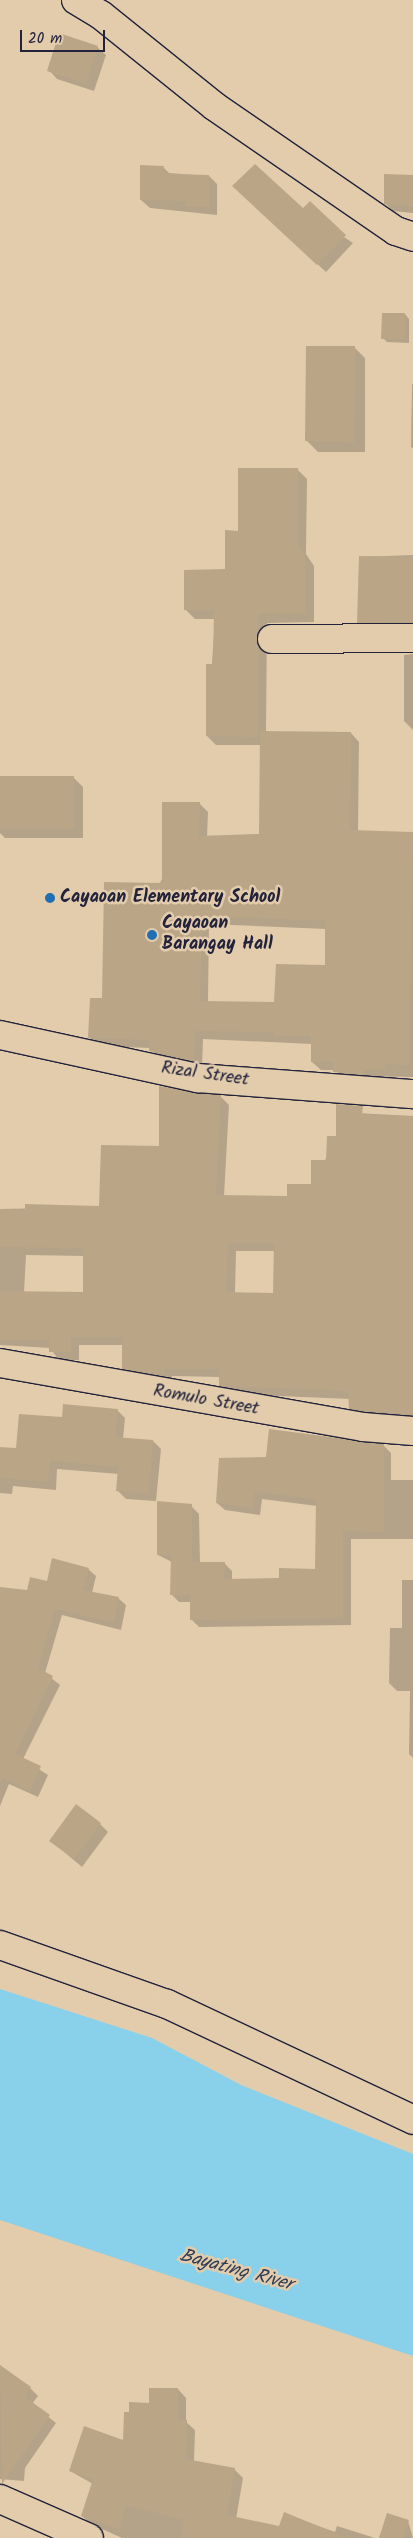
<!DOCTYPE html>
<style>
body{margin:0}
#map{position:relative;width:413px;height:2538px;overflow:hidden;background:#e2ccac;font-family:Kalam,sans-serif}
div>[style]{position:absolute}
.water>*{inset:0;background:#89d0ea}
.shadow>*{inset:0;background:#0003}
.building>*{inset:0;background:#baa687}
.roads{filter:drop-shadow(1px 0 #22223b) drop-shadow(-1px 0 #22223b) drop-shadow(0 1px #22223b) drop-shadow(0 -1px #22223b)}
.minor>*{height:28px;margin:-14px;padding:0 14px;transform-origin:14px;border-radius:14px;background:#e2ccac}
.dots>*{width:14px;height:14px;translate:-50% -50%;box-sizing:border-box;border:2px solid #e2ccac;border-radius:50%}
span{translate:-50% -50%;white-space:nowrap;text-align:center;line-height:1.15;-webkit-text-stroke:5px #e2ccac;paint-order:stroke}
.poi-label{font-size:18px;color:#22223b;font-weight:700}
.left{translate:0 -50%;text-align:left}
.street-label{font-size:18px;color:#22223b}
.water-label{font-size:19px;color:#313c55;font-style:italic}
.scale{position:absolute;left:20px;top:30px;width:85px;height:22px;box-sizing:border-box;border:2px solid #22223b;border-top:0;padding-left:6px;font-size:15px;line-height:18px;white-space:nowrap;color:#22223b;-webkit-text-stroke:4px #e2ccac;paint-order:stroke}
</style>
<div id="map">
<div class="water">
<div style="clip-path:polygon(0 1989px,152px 2038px,241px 2085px,413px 2154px,413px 2356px,0 2220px)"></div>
</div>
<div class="shadow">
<div style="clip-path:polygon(97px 47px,106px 55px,94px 91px,57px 79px,49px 70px)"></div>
<div style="clip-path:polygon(163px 167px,169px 173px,209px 176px,217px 184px,217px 215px,150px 208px,141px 200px)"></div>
<div style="clip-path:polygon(413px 176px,413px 213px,393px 211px,385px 203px)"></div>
<div style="clip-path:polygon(241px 193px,303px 210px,353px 243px,326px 272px)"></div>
<div style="clip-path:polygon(405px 314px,409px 319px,409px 343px,387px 342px,383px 338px)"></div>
<div style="clip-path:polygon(354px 347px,365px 358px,365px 452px,318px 452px,307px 441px)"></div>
<div style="clip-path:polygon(412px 384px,413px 384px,413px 448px,411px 447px)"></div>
<div style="clip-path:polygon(evenodd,298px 470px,307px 479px,306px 554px,314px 566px,314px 622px,267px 623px,266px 732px,351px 733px,359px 742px,358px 832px,413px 833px,413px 1077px,342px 1076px,336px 1070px,321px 1070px,312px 1062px,312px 1044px,203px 1039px,202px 1069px,159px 1059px,150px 1048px,98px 1046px,90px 1038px,103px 1000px,199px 803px,208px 812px,207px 838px,260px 834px,261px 745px,216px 745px,207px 736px,215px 619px,195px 619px,185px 609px,226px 570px,239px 532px,298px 470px,209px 924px,326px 929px,326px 967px,276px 1003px,208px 1002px,209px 924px)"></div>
<div style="clip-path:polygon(413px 555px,413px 631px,368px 631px,359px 622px,360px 557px)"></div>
<div style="clip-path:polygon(413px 654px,413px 730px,404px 721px,404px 655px)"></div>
<div style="clip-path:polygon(0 778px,74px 778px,83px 787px,83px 838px,5px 838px,0 833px)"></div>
<div style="clip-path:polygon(evenodd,221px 1097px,229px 1105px,224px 1196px,288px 1197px,312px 1185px,337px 1137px,337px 1112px,413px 1116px,413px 1423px,359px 1417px,350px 1408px,350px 1399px,229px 1394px,220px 1385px,220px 1377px,172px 1376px,172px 1383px,132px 1377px,123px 1368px,124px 1345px,79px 1345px,79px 1360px,59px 1360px,50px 1348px,0 1345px,0 1209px,100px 1207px,221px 1097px,236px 1251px,275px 1251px,275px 1294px,235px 1293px,236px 1251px,221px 1097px,26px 1255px,85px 1256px,85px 1294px,24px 1293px,26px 1255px)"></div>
<div style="clip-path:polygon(117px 1410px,125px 1418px,123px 1439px,153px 1441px,161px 1449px,156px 1501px,126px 1499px,118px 1491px,119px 1474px,57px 1469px,56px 1490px,13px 1486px,12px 1494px,0 1493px,0 1448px,17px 1450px,63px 1418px)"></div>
<div style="clip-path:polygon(384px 1446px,391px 1453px,391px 1480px,413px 1480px,413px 1539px,351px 1539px,351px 1625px,199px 1627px,191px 1619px,191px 1602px,179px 1602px,171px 1594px,172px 1562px,158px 1555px,191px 1506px,199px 1514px,200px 1563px,224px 1563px,232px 1571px,232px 1580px,281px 1579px,316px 1570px,317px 1506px,262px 1499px,260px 1515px,225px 1510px,217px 1503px,267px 1458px)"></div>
<div style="clip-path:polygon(88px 1569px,96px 1576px,92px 1593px,118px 1598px,126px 1605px,121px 1630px,62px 1615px,45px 1673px,60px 1685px,23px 1759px,48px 1775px,38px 1797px,9px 1784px,0 1806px,0 1588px,28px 1592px)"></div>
<div style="clip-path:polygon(402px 1580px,413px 1580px,413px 1758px,409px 1754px,410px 1691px,397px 1691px,389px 1683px,390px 1628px,402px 1628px)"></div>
<div style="clip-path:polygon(100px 1824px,108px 1832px,82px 1867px,51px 1841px)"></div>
<div style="clip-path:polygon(0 2368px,30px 2388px,38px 2396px,32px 2404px,56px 2423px,25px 2468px,24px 2481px,0 2479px)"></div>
<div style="clip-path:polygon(178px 2389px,186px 2398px,186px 2422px,195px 2430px,194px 2462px,234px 2469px,243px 2478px,236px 2519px,280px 2527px,285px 2514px,335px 2532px,337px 2526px,375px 2538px,122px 2538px,91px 2524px,82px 2516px,93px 2484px,70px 2471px,125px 2441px,150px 2404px)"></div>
<div style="clip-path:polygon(408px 2521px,413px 2538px,380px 2538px)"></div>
</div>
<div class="building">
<div style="clip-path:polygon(59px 33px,98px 46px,86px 84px,47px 71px)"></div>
<div style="clip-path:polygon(255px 164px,303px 208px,310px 201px,346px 235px,317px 265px,232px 186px)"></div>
<div style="clip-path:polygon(140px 165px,164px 166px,163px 171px,169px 174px,209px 175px,209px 207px,185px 207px,185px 201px,140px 200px)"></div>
<div style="clip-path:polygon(384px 174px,413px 175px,413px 207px,384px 204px)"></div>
<div style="clip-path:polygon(382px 313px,405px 313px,405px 339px,381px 339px)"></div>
<div style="clip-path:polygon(306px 346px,355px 346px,354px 442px,305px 441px)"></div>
<div style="clip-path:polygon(238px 468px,298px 468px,298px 544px,305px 556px,305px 614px,258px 614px,258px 737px,206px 736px,206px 664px,213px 664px,214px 610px,184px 610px,184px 570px,225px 569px,225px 530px,238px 531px)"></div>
<div style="clip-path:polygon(359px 556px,413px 557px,413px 622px,357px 623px)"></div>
<div style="clip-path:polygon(evenodd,260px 731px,351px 732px,350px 830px,413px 832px,409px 1065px,385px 1064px,385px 1070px,364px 1070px,364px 1075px,333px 1072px,333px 1062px,311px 1062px,311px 1036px,274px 1036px,274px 1032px,195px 1031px,194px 1061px,149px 1051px,149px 1040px,88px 1038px,90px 998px,102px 998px,104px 882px,162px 883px,162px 802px,200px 802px,199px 836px,259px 834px,260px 731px,202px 916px,325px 921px,325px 965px,276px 964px,274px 1002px,200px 1001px,202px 916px)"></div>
<div style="clip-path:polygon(0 776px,74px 776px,74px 829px,0 829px)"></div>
<div style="clip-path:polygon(evenodd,159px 1086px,221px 1095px,216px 1195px,287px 1196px,287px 1184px,311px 1184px,311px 1160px,326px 1160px,327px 1136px,336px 1136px,336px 1104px,363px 1106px,362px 1115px,413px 1116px,413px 1415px,349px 1409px,348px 1391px,219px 1386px,219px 1369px,164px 1369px,164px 1375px,122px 1369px,122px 1337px,71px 1337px,71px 1352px,49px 1352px,49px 1340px,0 1340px,0 1291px,83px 1292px,83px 1248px,0 1247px,0 1209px,25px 1210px,25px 1204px,99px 1206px,101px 1145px,159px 1146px,159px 1086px,228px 1243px,274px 1243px,273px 1293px,226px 1292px,228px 1243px)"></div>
<div style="clip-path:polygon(63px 1404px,118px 1409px,115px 1437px,153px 1440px,149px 1494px,116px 1491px,118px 1467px,50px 1461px,48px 1482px,0 1478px,0 1447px,16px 1448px,19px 1414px,62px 1417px)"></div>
<div style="clip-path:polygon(269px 1429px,384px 1444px,384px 1532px,343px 1531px,343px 1618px,190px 1620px,190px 1595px,170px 1595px,171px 1555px,157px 1555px,157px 1501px,192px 1504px,192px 1562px,225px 1562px,224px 1579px,279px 1578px,279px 1568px,315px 1569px,316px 1499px,255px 1492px,253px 1508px,216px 1503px,219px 1458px,266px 1457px)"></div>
<div style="clip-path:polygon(52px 1558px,89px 1568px,83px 1590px,119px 1597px,114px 1623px,55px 1609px,38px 1668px,53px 1676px,15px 1754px,41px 1766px,30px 1791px,3px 1778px,0 1783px,0 1587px,27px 1590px,30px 1577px,47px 1581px)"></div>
<div style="clip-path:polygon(76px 1804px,101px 1823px,74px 1859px,49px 1841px)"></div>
<div style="clip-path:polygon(0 2365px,31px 2387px,25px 2397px,50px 2415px,2px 2484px)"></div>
<div style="clip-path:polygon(149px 2388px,178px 2388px,178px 2420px,187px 2420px,186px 2459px,235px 2468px,227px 2515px,279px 2526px,284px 2512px,347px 2538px,181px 2538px,184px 2520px,126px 2505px,119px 2529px,81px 2516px,93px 2479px,69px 2471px,84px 2426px,123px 2440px,124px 2412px,129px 2412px,129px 2402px,149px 2403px)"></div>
<div style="clip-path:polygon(387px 2513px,409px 2520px,403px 2538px,379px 2538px)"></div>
</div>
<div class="roads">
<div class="minor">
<div style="left:76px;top:0;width:29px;rotate:31deg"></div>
<div style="left:101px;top:15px;width:145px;rotate:38.8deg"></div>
<div style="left:214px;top:106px;width:221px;rotate:34.5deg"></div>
<div style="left:396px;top:231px;width:18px;rotate:19deg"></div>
<div style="left:272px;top:639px;width:141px;rotate:-0.4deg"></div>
<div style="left:0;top:1035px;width:203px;rotate:12.3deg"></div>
<div style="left:198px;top:1078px;width:216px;rotate:4.3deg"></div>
<div style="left:0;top:1363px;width:369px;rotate:10deg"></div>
<div style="left:363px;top:1427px;width:50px;rotate:4.6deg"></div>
<div style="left:0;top:1945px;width:177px;rotate:19.5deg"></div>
<div style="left:167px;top:2004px;width:272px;rotate:25.2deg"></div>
<div style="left:0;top:2499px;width:97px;rotate:23.7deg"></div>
</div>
</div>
<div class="dots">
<div style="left:50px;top:898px;background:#1f6fb2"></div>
<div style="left:152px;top:935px;background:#1f6fb2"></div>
</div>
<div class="poi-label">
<span class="left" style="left:60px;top:898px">Cayaoan Elementary School</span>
<span class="left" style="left:162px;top:935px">Cayaoan<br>Barangay Hall</span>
</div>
<div class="street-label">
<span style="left:205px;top:1075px;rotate:8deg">Rizal Street</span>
<span style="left:206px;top:1401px;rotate:10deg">Romulo Street</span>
</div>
<div class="water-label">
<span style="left:236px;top:2271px;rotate:15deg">Bayating River</span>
</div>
<div class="scale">20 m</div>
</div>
